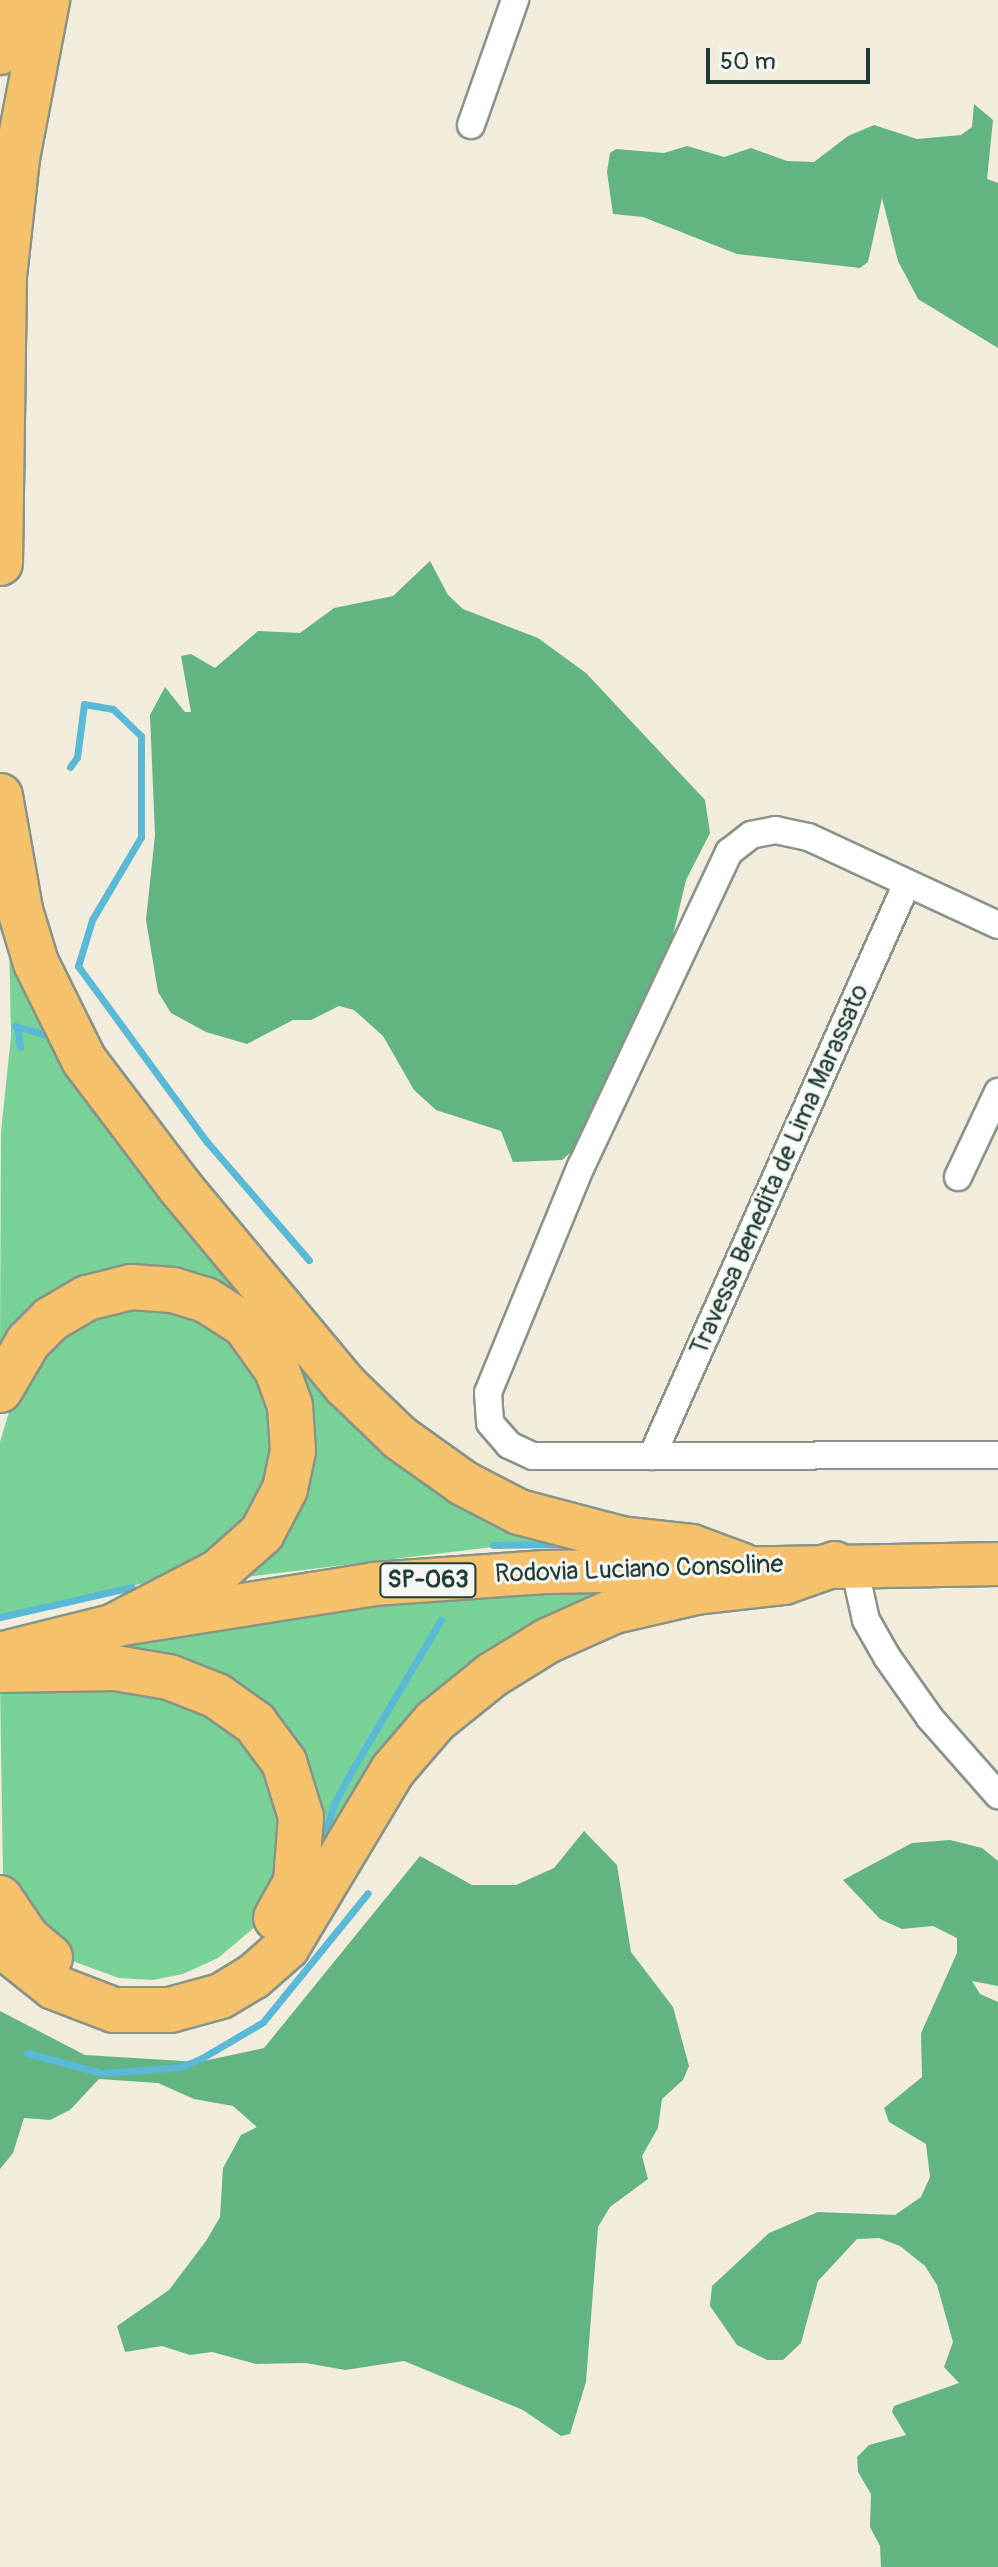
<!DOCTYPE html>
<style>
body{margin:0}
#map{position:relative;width:998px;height:2567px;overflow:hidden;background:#f1ecdb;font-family:Pangolin,sans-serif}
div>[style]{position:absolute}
.green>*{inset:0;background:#78d298}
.forest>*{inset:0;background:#62b480}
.stream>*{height:7px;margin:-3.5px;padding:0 3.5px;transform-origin:3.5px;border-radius:3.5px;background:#59b9d7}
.roads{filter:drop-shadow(2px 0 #889488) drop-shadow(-2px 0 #889488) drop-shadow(0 2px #889488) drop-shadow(0 -2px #889488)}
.street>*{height:26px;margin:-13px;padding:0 13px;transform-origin:13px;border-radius:13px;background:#fff}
.primary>*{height:42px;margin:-21px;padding:0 21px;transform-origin:21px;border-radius:21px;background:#f5c16b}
.highway>*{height:44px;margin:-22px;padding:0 22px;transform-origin:22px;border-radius:22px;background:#f5c16b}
span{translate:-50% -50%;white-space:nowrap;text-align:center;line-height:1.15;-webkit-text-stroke:6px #f6f6f2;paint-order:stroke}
.shield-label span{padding:2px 6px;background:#f6f6f2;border:2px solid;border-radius:6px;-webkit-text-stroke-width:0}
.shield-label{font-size:24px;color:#1f3d34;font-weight:700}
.street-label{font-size:26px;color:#1f3d34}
.scale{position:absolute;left:706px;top:48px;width:164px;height:36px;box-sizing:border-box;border:4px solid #1f3d34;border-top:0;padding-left:10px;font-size:24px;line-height:28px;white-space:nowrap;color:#1f3d34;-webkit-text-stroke:6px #f6f6f2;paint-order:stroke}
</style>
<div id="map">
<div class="green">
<div style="clip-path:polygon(9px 937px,334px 1387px,578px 1545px,493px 1547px,238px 1578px,303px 1422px,168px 1272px,0 1358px,1px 1132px,11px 1036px)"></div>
<div style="clip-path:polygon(166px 1300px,247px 1345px,282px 1430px,250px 1528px,176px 1575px,0 1619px,0 1442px,23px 1366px,77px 1314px)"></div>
<div style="clip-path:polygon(622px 1587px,547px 1626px,322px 1866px,290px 1746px,89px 1651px,330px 1607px)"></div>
<div style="clip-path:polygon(75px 1677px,232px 1714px,292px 1811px,262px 1921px,218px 1958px,183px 1974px,153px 1980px,119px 1978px,75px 1962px,18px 1907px,3px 1877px,0 1682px)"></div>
</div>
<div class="forest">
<div style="clip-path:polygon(974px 104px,993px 120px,987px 179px,998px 183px,998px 348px,918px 299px,898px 261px,882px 198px,868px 262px,860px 268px,737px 254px,643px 217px,613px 214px,607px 172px,610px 153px,616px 149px,664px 153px,687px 146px,724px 157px,751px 148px,787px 161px,814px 162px,848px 136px,874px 125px,917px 139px,961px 135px,972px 127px)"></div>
<div style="clip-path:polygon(430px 561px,448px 595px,463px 609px,538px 638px,586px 673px,705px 800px,710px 833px,686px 880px,669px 952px,582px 1143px,562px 1160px,513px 1162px,501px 1131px,436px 1110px,414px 1090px,383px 1036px,354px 1010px,339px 1006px,311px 1020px,293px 1020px,247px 1044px,206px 1032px,171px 1013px,158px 992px,146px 920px,155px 835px,150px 715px,165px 687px,185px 712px,191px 712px,181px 656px,191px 654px,215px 668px,258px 631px,300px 633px,334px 608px,393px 596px)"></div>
<div style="clip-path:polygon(584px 1831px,617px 1865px,631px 1952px,673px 2007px,689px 2066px,683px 2080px,662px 2099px,658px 2128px,642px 2156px,648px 2179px,610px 2207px,598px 2227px,586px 2382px,570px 2434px,561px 2436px,523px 2410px,404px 2361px,345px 2370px,306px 2363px,256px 2364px,212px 2352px,190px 2355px,162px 2346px,125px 2352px,117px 2326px,169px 2290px,206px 2241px,220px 2217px,223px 2168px,241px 2135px,257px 2127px,233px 2106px,194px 2099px,158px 2083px,99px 2079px,70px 2110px,50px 2120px,24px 2118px,13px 2153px,0 2169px,0 2011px,85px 2055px,199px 2062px,264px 2048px,420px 1856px,472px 1885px,516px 1885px,554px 1868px)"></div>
<div style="clip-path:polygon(950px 1840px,982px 1848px,998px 1861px,998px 1986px,972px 1981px,980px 1994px,998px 2002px,998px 2567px,881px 2567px,880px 2546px,870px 2527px,871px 2494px,858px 2472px,857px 2457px,869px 2445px,906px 2435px,892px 2412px,894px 2406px,959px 2383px,944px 2367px,953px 2342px,937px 2285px,925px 2266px,900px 2246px,879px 2238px,857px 2239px,818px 2281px,801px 2343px,783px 2360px,767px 2360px,737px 2345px,710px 2306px,712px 2286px,769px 2233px,818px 2212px,895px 2215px,921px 2197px,930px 2177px,926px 2144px,889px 2122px,884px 2108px,922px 2077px,921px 2033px,957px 1953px,957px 1938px,933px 1926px,902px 1929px,880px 1919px,843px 1880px,912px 1843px)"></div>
</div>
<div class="stream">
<div style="left:70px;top:767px;width:12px;rotate:-55deg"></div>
<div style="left:77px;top:757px;width:53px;rotate:-82.5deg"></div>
<div style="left:84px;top:704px;width:29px;rotate:10deg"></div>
<div style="left:113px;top:709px;width:39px;rotate:44deg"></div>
<div style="left:141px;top:736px;width:101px;rotate:90deg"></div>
<div style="left:141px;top:837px;width:96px;rotate:120.6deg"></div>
<div style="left:92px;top:920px;width:48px;rotate:106.9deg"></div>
<div style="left:78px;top:966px;width:218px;rotate:53.8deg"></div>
<div style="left:207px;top:1142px;width:156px;rotate:49.2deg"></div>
<div style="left:15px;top:1026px;width:36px;rotate:16deg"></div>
<div style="left:17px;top:1027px;width:20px;rotate:81deg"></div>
<div style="left:493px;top:1545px;width:68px;rotate:-0.8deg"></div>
<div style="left:0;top:1617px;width:135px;rotate:-12.8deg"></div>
<div style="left:320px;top:1852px;width:50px;rotate:-73.7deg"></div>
<div style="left:334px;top:1804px;width:36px;rotate:-62deg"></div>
<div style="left:351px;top:1772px;width:177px;rotate:-59.4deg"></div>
<div style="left:27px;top:2053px;width:78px;rotate:14.9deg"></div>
<div style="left:102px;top:2073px;width:79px;rotate:-4.3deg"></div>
<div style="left:181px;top:2067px;width:23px;rotate:-23deg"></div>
<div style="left:202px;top:2058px;width:71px;rotate:-30.5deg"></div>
<div style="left:263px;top:2022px;width:166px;rotate:-50.9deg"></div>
</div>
<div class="roads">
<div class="street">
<div style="left:471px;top:125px;width:133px;rotate:-70.6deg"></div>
<div style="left:998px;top:925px;width:209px;rotate:-155.1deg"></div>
<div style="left:808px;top:837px;width:33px;rotate:-168deg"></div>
<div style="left:776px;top:830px;width:25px;rotate:169deg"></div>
<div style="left:751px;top:835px;width:28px;rotate:142deg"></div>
<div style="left:729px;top:852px;width:347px;rotate:115.2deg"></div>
<div style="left:581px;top:1166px;width:245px;rotate:112.3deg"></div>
<div style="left:488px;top:1393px;width:30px;rotate:86deg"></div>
<div style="left:490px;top:1423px;width:29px;rotate:49deg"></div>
<div style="left:509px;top:1445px;width:26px;rotate:25deg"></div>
<div style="left:533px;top:1456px;width:465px;rotate:-0.1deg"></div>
<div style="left:958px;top:1177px;width:94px;rotate:-64.8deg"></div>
<div style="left:652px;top:1456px;width:627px;rotate:-66.01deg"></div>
<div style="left:854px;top:1566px;width:55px;rotate:77.5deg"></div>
<div style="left:866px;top:1620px;width:43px;rotate:60.4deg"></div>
<div style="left:887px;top:1657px;width:75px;rotate:54.8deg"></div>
<div style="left:930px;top:1718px;width:103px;rotate:48.6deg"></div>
</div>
<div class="primary">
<div style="left:0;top:1654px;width:120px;rotate:-14deg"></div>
<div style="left:116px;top:1625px;width:261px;rotate:-9deg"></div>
<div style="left:374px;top:1584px;width:171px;rotate:-4deg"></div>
<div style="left:545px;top:1572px;width:453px;rotate:-1deg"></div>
</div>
<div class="highway">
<div style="left:0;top:52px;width:53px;rotate:-78.1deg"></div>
<div style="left:0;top:563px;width:287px;rotate:-89.2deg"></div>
<div style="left:4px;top:276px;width:119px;rotate:-83.7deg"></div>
<div style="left:17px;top:158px;width:161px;rotate:-79.2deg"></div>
<div style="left:0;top:796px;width:116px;rotate:80deg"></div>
<div style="left:20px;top:910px;width:55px;rotate:73.2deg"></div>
<div style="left:36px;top:963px;width:108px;rotate:63.7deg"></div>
<div style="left:84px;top:1060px;width:159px;rotate:52.9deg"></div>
<div style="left:180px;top:1187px;width:259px;rotate:50.2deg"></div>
<div style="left:346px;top:1386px;width:75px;rotate:43.9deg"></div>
<div style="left:400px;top:1438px;width:77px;rotate:35.5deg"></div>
<div style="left:463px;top:1483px;width:63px;rotate:27.4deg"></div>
<div style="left:519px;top:1512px;width:106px;rotate:14.8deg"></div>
<div style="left:621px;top:1539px;width:71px;rotate:6.4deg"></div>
<div style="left:692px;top:1547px;width:54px;rotate:20.4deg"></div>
<div style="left:0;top:1390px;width:56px;rotate:-59.7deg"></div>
<div style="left:28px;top:1342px;width:33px;rotate:-45deg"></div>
<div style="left:51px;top:1319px;width:42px;rotate:-30.3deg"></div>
<div style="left:87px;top:1298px;width:45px;rotate:-14deg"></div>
<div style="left:131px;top:1287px;width:42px;rotate:4.1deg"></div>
<div style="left:173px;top:1290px;width:34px;rotate:17deg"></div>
<div style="left:206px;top:1300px;width:46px;rotate:32.7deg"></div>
<div style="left:245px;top:1325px;width:55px;rotate:54.6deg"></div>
<div style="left:277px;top:1370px;width:38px;rotate:70deg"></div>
<div style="left:290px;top:1406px;width:45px;rotate:86.2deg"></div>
<div style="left:293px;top:1451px;width:39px;rotate:102deg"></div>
<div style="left:285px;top:1489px;width:50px;rotate:117.6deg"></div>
<div style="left:262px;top:1533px;width:59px;rotate:138.4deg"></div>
<div style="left:218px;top:1572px;width:115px;rotate:152.5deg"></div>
<div style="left:0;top:1670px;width:115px;rotate:-1deg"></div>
<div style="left:115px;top:1668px;width:55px;rotate:9.5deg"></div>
<div style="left:169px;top:1677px;width:52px;rotate:21.6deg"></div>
<div style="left:217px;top:1696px;width:47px;rotate:35.4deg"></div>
<div style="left:255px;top:1723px;width:49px;rotate:53.4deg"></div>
<div style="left:284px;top:1762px;width:58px;rotate:72.8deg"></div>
<div style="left:301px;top:1817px;width:65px;rotate:94.4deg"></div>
<div style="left:296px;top:1882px;width:41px;rotate:119.1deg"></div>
<div style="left:0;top:1898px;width:48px;rotate:56deg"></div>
<div style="left:27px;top:1938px;width:30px;rotate:40deg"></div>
<div style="left:0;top:1944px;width:69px;rotate:38.5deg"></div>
<div style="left:54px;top:1987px;width:64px;rotate:21deg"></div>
<div style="left:114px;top:2010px;width:56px"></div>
<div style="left:170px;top:2010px;width:53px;rotate:-15.4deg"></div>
<div style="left:221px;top:1996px;width:37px;rotate:-31deg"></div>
<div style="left:253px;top:1977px;width:45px;rotate:-41.4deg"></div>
<div style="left:287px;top:1947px;width:206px;rotate:-59.1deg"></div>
<div style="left:393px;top:1770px;width:65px;rotate:-49.4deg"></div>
<div style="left:435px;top:1721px;width:73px;rotate:-38.9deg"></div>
<div style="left:492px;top:1675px;width:65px;rotate:-31.7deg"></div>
<div style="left:547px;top:1641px;width:73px;rotate:-24.1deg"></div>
<div style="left:614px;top:1611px;width:84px;rotate:-13deg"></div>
<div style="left:696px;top:1592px;width:89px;rotate:-6.5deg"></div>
<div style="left:784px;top:1582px;width:54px;rotate:-19.4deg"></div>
</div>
</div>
<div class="shield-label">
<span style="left:428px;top:1580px">SP-063</span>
</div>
<div class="street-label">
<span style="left:780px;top:1170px;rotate:-66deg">Travessa Benedita de Lima Marassato</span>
<span style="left:639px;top:1570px;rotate:-2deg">Rodovia Luciano Consoline</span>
</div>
<div class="scale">50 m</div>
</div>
